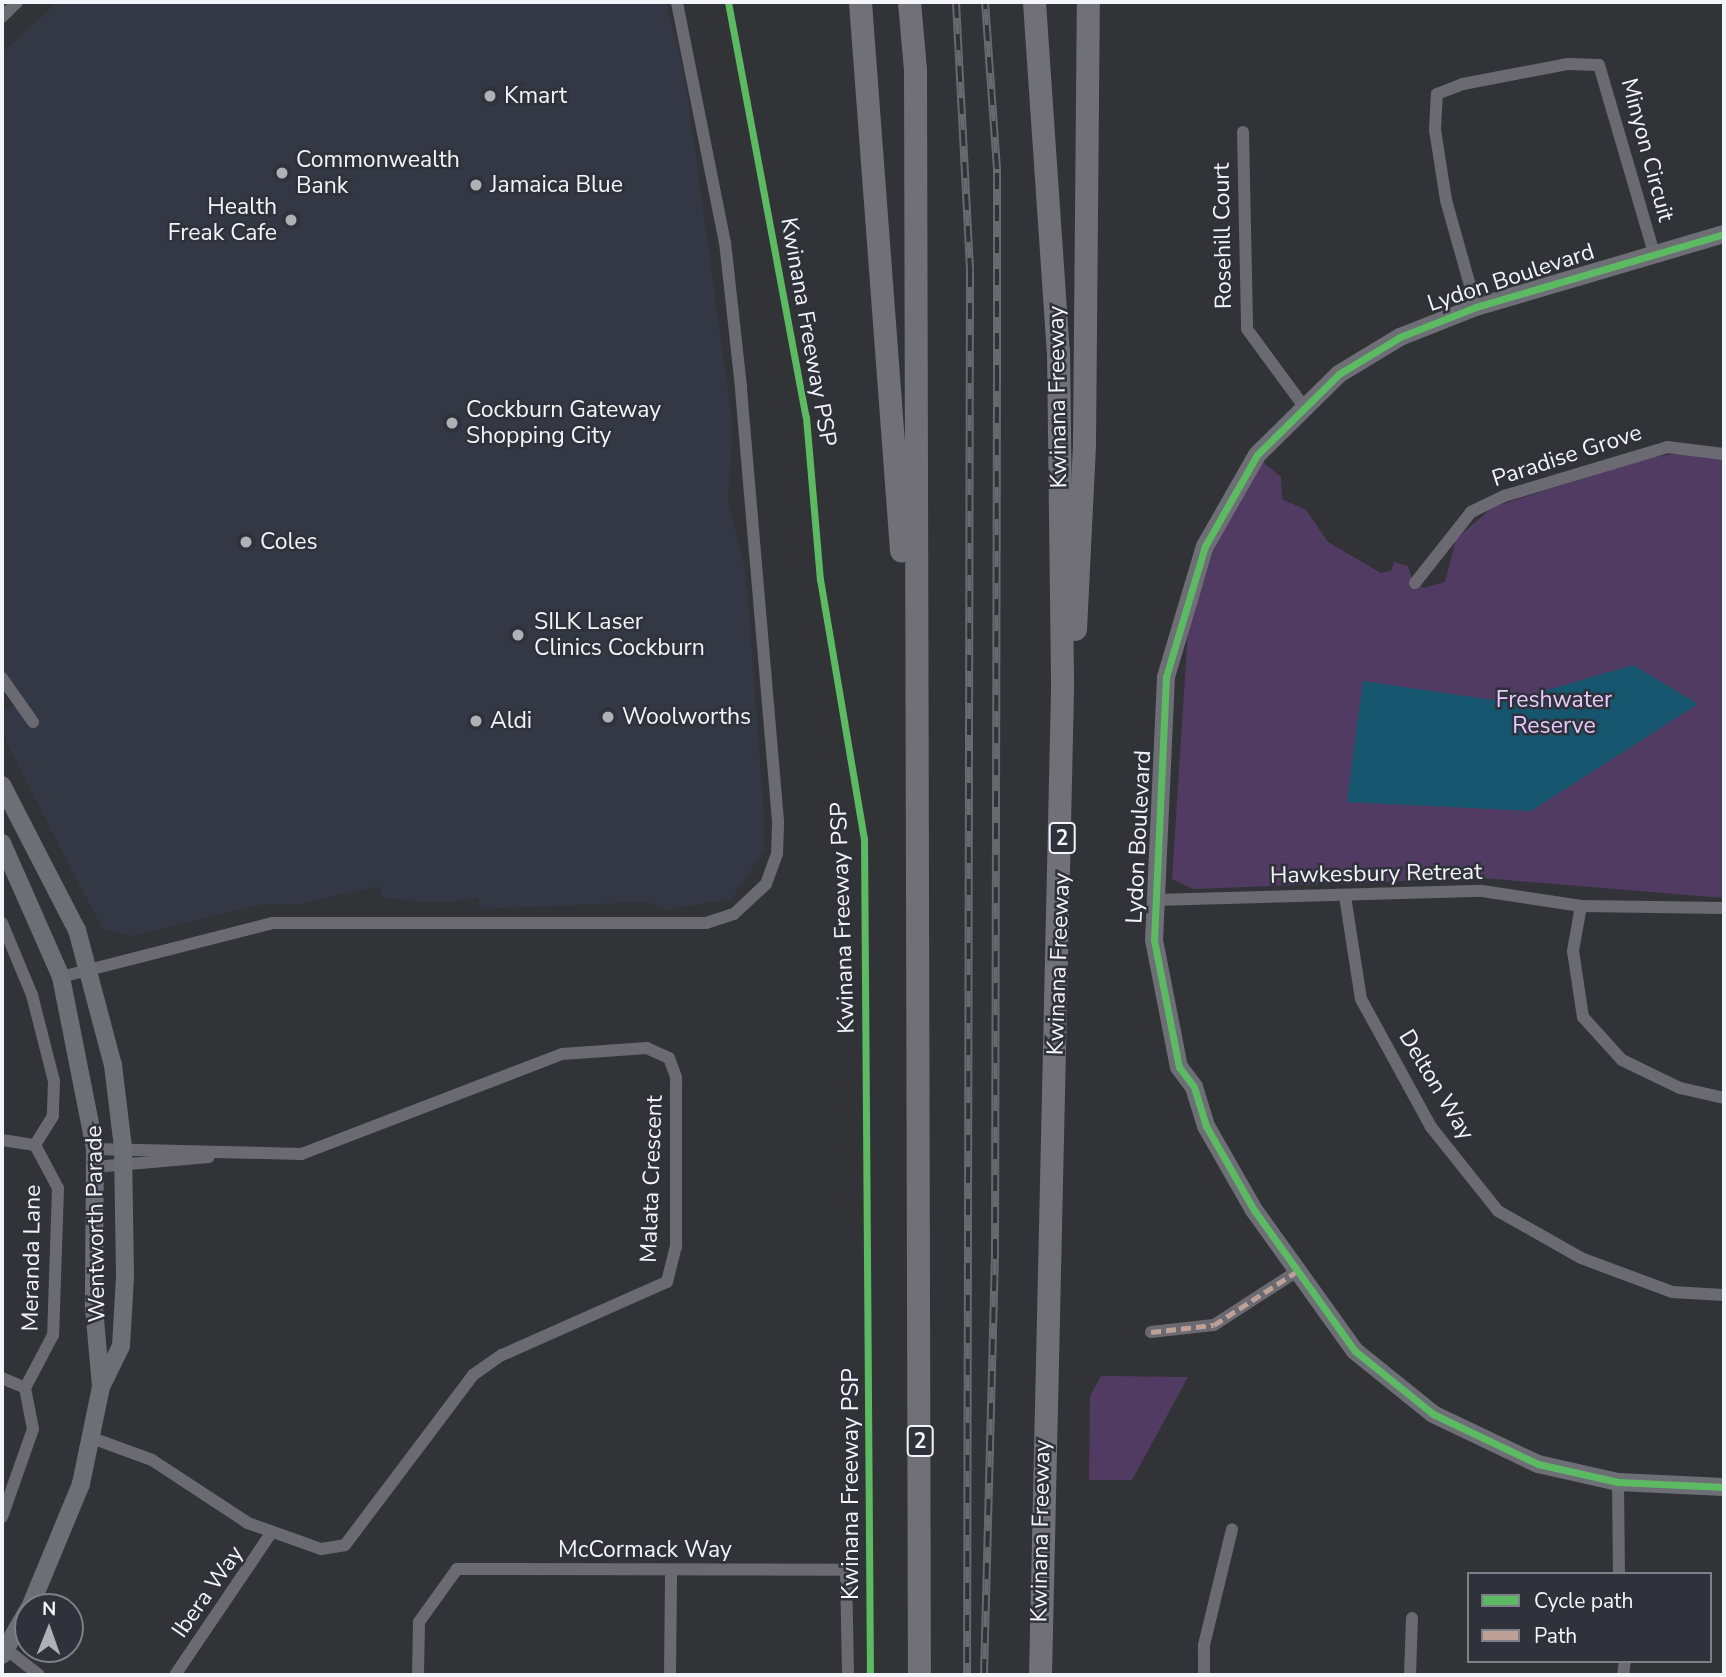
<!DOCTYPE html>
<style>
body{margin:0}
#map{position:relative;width:1726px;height:1677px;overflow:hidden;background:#323337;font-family:"Nunito Sans",sans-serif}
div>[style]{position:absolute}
.built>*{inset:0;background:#343845}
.green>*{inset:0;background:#513b63}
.water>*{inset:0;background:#15556d}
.street>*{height:12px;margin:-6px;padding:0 6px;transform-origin:6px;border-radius:6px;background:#6b6a73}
.secondary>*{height:18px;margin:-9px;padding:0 9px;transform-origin:9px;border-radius:9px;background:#6e6e77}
.highway>*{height:23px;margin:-11.5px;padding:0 11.5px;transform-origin:11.5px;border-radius:11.5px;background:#717078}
.rail>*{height:8px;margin-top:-4px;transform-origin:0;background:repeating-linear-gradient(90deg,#2f323a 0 16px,#68696e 0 32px);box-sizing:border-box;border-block:2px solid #68696e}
.quiet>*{height:5px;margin-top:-2.5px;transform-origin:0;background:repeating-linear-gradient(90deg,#bda197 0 10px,transparent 0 15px)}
.cycleway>*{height:7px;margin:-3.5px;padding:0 3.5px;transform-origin:3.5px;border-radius:3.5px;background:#5cba63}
.dots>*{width:19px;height:19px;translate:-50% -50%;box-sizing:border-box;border:4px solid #2f323a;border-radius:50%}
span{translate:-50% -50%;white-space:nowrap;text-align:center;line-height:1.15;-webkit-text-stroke:5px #2f323a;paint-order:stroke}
.shield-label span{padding:2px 5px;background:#2f323a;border:2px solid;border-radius:5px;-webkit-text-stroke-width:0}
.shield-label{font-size:21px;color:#f3f5fa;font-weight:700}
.poi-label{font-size:23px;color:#f3f5fa}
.left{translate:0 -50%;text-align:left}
.right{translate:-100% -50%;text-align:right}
.street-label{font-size:23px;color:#f3f5fa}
.park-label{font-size:23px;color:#e6cafe}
.frame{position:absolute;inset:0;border:4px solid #f3f5fa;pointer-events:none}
.legend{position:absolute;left:1467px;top:1572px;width:245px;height:91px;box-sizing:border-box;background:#2f323a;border:2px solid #7d8087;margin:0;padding:9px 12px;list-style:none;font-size:21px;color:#f3f5fa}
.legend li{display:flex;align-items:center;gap:14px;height:35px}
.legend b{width:35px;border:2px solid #7d8087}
.north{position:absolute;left:14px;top:1593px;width:70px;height:70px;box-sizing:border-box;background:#2f323a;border:2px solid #7d8087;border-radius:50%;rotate:1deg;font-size:19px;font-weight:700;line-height:28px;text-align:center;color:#f3f5fa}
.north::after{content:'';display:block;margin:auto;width:24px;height:32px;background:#afb1b6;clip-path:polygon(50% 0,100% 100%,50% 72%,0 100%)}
</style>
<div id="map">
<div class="built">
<div style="clip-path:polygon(58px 2px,666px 2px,686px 84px,733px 428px,728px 501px,746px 574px,764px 815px,764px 850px,732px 899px,666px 910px,648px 902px,479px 909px,479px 898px,439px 903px,383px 898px,379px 886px,296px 905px,264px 904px,133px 936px,102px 929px,2px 733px,2px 712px,18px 703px,2px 678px,2px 53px)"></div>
</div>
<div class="green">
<div style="clip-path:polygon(1686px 453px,1724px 459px,1724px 898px,1482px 878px,1193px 889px,1172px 879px,1188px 630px,1218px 538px,1263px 462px,1281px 477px,1282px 499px,1306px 510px,1328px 542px,1381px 573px,1391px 571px,1394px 562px,1408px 566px,1413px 582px,1424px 588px,1445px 582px,1456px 539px,1493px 507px,1650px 457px)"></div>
<div style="clip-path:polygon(1101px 1376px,1188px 1377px,1132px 1480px,1089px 1480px,1090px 1396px)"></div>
</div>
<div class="water">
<div style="clip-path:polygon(1633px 665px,1698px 704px,1531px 811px,1347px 802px,1363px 681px,1507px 702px)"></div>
</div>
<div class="street">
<div style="left:2px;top:17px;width:21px;rotate:-45deg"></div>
<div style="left:1243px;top:132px;width:197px;rotate:88.8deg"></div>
<div style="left:1247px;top:329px;width:93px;rotate:53.7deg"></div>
<div style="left:1476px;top:307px;width:111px;rotate:-105.7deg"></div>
<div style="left:1446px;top:200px;width:71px;rotate:-98.9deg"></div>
<div style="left:1435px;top:130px;width:36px;rotate:-87deg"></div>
<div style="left:1437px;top:94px;width:28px;rotate:-21deg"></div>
<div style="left:1463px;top:84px;width:107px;rotate:-10.8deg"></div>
<div style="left:1568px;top:64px;width:31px;rotate:2deg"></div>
<div style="left:1599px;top:65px;width:196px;rotate:73.7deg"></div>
<div style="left:1415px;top:583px;width:90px;rotate:-51.7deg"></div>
<div style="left:1471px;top:512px;width:37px;rotate:-26deg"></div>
<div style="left:1504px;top:496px;width:170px;rotate:-16.7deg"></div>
<div style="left:1667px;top:447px;width:57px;rotate:7deg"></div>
<div style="left:2px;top:678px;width:54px;rotate:54.8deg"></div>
<div style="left:1345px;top:896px;width:104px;rotate:81.2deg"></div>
<div style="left:1361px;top:999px;width:146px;rotate:61.3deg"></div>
<div style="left:1431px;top:1127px;width:107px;rotate:51.4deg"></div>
<div style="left:1498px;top:1211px;width:95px;rotate:29.5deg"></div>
<div style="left:1581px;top:1258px;width:97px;rotate:20.5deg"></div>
<div style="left:1672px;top:1292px;width:52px;rotate:3.3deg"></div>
<div style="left:1154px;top:900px;width:328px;rotate:-1.6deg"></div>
<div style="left:1482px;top:891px;width:100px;rotate:8.6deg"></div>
<div style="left:1581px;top:906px;width:143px;rotate:0.8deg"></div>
<div style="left:1581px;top:906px;width:46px;rotate:100.1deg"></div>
<div style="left:1573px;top:951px;width:67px;rotate:81.4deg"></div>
<div style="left:1583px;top:1017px;width:58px;rotate:47.8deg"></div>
<div style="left:1622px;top:1060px;width:64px;rotate:25.8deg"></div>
<div style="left:1680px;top:1088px;width:45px;rotate:12.8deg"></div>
<div style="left:2px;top:923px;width:78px;rotate:67.4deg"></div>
<div style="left:32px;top:995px;width:89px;rotate:75.7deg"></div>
<div style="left:54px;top:1081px;width:35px;rotate:92deg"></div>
<div style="left:53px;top:1116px;width:34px;rotate:122deg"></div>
<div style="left:35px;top:1145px;width:49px;rotate:61.9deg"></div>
<div style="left:58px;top:1188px;width:147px;rotate:91.9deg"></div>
<div style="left:53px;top:1335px;width:60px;rotate:117.8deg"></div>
<div style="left:25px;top:1388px;width:42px;rotate:79deg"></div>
<div style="left:33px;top:1429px;width:93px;rotate:109.4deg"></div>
<div style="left:61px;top:977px;width:219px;rotate:-14.3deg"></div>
<div style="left:273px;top:923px;width:433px"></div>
<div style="left:706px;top:923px;width:29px;rotate:-18deg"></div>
<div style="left:734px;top:914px;width:44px;rotate:-43.2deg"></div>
<div style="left:766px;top:884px;width:32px;rotate:-70deg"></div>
<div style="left:777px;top:854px;width:33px;rotate:-88deg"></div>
<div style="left:778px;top:821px;width:436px;rotate:-94.9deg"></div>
<div style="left:741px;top:387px;width:145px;rotate:-96.3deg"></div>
<div style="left:725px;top:243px;width:246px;rotate:-101.3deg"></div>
<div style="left:2px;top:1140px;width:33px;rotate:9deg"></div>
<div style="left:95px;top:1167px;width:114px;rotate:-5deg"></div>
<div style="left:1151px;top:1332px;width:63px;rotate:-6.3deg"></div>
<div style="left:1214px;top:1325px;width:98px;rotate:-32.9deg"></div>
<div style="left:2px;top:1378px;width:25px;rotate:23deg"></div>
<div style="left:92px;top:1438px;width:64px;rotate:20.1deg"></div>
<div style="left:152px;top:1460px;width:115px;rotate:33.3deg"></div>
<div style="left:248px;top:1523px;width:77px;rotate:19.6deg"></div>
<div style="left:321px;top:1549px;width:24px;rotate:-9deg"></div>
<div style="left:345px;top:1545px;width:213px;rotate:-53deg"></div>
<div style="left:473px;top:1375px;width:35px;rotate:-35deg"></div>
<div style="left:502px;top:1355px;width:180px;rotate:-23.9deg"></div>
<div style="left:667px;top:1282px;width:36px;rotate:-76deg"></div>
<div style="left:676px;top:1247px;width:170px;rotate:-90deg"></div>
<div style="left:676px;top:1077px;width:20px;rotate:-110deg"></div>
<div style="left:669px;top:1058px;width:24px;rotate:-156deg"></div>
<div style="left:647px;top:1048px;width:85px;rotate:176deg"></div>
<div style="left:562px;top:1054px;width:279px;rotate:159deg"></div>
<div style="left:302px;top:1154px;width:207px;rotate:-178.6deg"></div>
<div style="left:1618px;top:1482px;width:92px;rotate:89.4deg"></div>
<div style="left:6px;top:1649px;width:42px;rotate:38.2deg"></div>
<div style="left:175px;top:1675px;width:173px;rotate:-55.9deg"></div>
<div style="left:418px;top:1675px;width:53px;rotate:-88.9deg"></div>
<div style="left:419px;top:1622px;width:65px;rotate:-54.4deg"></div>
<div style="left:457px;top:1569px;width:389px;rotate:0.1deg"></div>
<div style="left:846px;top:1570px;width:105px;rotate:88.9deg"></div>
<div style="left:670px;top:1675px;width:103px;rotate:-89.4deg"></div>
<div style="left:1204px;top:1675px;width:30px;rotate:-90deg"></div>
<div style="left:1204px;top:1645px;width:119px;rotate:-76.4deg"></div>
<div style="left:1410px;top:1675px;width:57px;rotate:-88deg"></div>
<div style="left:1623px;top:1675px;width:14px;rotate:-82deg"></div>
</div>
<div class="secondary">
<div style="left:1724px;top:234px;width:259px;rotate:163.6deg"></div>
<div style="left:1476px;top:307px;width:82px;rotate:158.5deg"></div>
<div style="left:1400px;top:337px;width:71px;rotate:148.8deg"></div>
<div style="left:1339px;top:374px;width:115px;rotate:135.4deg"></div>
<div style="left:1257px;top:455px;width:105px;rotate:119.7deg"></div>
<div style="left:1205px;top:546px;width:137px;rotate:106.6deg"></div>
<div style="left:1166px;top:677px;width:263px;rotate:92.6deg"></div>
<div style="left:1154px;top:940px;width:129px;rotate:78.9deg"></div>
<div style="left:1179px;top:1067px;width:25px;rotate:53deg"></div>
<div style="left:1194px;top:1087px;width:41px;rotate:72.9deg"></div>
<div style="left:1206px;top:1126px;width:97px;rotate:60.3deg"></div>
<div style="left:1254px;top:1210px;width:173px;rotate:54.4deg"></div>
<div style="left:1355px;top:1351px;width:100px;rotate:38.9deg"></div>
<div style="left:1433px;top:1414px;width:116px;rotate:25.5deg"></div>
<div style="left:1538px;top:1464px;width:82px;rotate:12.7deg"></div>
<div style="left:1618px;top:1482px;width:106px;rotate:2.7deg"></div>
<div style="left:2px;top:785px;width:163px;rotate:62.7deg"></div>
<div style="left:77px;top:930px;width:140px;rotate:75.1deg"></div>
<div style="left:113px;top:1065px;width:84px;rotate:83.1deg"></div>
<div style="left:123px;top:1148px;width:129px;rotate:89.1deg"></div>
<div style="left:125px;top:1277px;width:69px;rotate:93.3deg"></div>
<div style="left:121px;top:1346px;width:46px;rotate:116deg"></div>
<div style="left:2px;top:843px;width:146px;rotate:66.2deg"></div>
<div style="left:61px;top:977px;width:175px;rotate:78.8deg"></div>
<div style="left:95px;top:1149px;width:159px;rotate:90.4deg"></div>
<div style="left:94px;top:1308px;width:79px;rotate:84.9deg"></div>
<div style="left:101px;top:1387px;width:99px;rotate:101.7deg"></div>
<div style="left:81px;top:1484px;width:133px;rotate:112.5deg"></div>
<div style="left:2px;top:1655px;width:52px;rotate:-60deg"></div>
</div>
<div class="highway">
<div style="left:860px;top:2px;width:550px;rotate:85.72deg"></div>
<div style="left:909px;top:2px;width:67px;rotate:84.9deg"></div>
<div style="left:915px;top:69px;width:1606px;rotate:89.86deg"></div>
<div style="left:1034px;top:2px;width:350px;rotate:86.1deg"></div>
<div style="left:1058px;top:351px;width:339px;rotate:89.3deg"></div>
<div style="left:1062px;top:690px;width:985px;rotate:91.28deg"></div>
<div style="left:1075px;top:629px;width:186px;rotate:-87.2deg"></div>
<div style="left:1084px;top:443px;width:441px;rotate:-89.5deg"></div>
</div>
<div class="rail">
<div style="left:956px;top:2px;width:269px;rotate:87deg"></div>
<div style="left:970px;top:271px;width:1404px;rotate:90.12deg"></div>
<div style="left:984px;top:1675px;width:420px;rotate:-88.5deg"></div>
<div style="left:995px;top:1255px;width:874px;rotate:-89.87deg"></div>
<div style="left:997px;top:381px;width:212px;rotate:-90deg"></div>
<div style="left:997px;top:169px;width:167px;rotate:-94.1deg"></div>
</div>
<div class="quiet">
<div style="left:1151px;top:1332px;width:63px;rotate:-6.3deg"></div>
<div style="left:1214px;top:1325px;width:98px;rotate:-32.9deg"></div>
</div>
<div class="cycleway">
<div style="left:728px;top:2px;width:422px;rotate:79.4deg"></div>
<div style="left:806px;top:417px;width:163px;rotate:85.1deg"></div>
<div style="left:820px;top:579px;width:264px;rotate:80.4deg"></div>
<div style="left:864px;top:839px;width:836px;rotate:89.59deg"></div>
<div style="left:1724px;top:234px;width:259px;rotate:163.6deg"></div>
<div style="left:1476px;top:307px;width:82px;rotate:158.5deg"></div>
<div style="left:1400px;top:337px;width:71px;rotate:148.8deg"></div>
<div style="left:1339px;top:374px;width:115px;rotate:135.4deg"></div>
<div style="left:1257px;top:455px;width:105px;rotate:119.7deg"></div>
<div style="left:1205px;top:546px;width:137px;rotate:106.6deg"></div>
<div style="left:1166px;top:677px;width:263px;rotate:92.6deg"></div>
<div style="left:1154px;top:940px;width:129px;rotate:78.9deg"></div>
<div style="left:1179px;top:1067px;width:25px;rotate:53deg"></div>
<div style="left:1194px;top:1087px;width:41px;rotate:72.9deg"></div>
<div style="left:1206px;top:1126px;width:97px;rotate:60.3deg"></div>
<div style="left:1254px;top:1210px;width:173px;rotate:54.4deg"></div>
<div style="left:1355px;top:1351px;width:100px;rotate:38.9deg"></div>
<div style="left:1433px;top:1414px;width:116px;rotate:25.5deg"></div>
<div style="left:1538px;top:1464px;width:82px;rotate:12.7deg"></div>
<div style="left:1618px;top:1482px;width:106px;rotate:2.7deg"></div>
</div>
<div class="dots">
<div style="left:490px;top:96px;background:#afb1b6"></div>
<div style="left:282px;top:173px;background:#afb1b6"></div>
<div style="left:476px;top:185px;background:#afb1b6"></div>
<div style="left:291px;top:220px;background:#afb1b6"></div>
<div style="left:452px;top:423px;background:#afb1b6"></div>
<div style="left:246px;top:542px;background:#afb1b6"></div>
<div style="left:518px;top:635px;background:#afb1b6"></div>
<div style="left:608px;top:717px;background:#afb1b6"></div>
<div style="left:476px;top:721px;background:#afb1b6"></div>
</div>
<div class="shield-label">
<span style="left:1062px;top:838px">2</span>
<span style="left:920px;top:1441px">2</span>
</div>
<div class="poi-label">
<span class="left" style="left:504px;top:96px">Kmart</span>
<span class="left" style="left:296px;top:173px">Commonwealth<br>Bank</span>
<span class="left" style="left:490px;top:185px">Jamaica Blue</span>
<span class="right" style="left:277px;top:220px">Health<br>Freak Cafe</span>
<span class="left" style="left:466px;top:423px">Cockburn Gateway<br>Shopping City</span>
<span class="left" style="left:260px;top:542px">Coles</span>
<span class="left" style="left:534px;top:635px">SILK Laser<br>Clinics Cockburn</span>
<span class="left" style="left:622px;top:717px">Woolworths</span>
<span class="left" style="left:490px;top:721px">Aldi</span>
</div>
<div class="street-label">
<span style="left:1647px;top:150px;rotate:75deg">Minyon Circuit</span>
<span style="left:1223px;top:236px;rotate:-91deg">Rosehill Court</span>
<span style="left:1511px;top:278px;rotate:-18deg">Lydon Boulevard</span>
<span style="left:808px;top:332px;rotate:80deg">Kwinana Freeway PSP</span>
<span style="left:1058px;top:397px;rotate:-91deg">Kwinana Freeway</span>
<span style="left:1567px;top:456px;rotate:-18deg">Paradise Grove</span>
<span style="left:1139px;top:837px;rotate:-87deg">Lydon Boulevard</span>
<span style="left:1376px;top:874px;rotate:-1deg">Hawkesbury Retreat</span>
<span style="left:843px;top:918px;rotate:-92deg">Kwinana Freeway PSP</span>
<span style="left:1059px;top:964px;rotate:-88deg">Kwinana Freeway</span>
<span style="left:1436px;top:1085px;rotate:59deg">Delton Way</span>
<span style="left:652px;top:1179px;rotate:-88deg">Malata Crescent</span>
<span style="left:96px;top:1224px;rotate:-91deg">Wentworth Parade</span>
<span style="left:32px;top:1258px;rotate:-89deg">Meranda Lane</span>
<span style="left:851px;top:1484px;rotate:-90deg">Kwinana Freeway PSP</span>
<span style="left:1041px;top:1531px;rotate:-89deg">Kwinana Freeway</span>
<span style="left:645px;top:1550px">McCormack Way</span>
<span style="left:208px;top:1592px;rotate:-55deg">Ibera Way</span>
</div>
<div class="park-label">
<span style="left:1554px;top:713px">Freshwater<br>Reserve</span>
</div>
<div class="frame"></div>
<ul class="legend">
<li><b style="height:9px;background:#5cba63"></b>Cycle path</li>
<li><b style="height:9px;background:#bda197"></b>Path</li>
</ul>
<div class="north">N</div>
</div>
